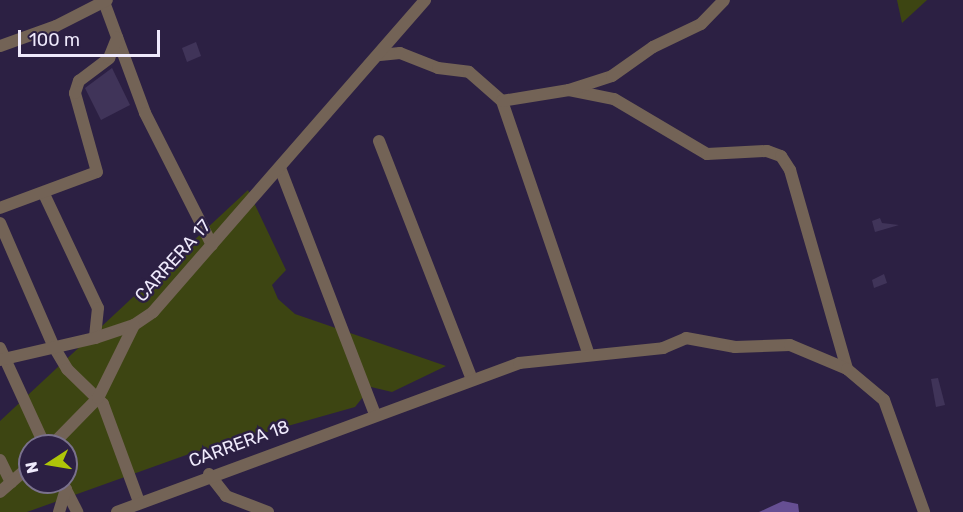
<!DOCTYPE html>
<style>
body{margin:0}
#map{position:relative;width:963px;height:512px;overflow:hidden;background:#2c2043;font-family:Rubik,sans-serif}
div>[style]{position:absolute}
.green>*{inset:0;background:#3d4512}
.water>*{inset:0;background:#664f93}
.building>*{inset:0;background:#403459}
.minor>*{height:12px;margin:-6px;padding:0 6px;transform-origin:6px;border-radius:6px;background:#736356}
span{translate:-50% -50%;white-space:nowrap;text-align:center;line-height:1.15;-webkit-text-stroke:5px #2c2043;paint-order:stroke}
.street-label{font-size:18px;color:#efeafc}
.north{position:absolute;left:18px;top:434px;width:60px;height:60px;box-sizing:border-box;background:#2c2043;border:2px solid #7a718d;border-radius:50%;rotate:258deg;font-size:16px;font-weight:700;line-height:24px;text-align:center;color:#efeafc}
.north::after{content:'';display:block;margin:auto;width:21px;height:27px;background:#aec509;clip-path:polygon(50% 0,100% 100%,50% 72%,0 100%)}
.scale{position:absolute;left:18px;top:30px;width:142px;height:27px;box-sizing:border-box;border:3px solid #efeafc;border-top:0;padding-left:8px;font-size:18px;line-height:21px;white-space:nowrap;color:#efeafc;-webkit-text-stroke:4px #2c2043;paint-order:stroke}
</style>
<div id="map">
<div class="green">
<div style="clip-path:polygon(897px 0,927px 0,902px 23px)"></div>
<div style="clip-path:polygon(evenodd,248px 190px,286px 270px,272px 285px,278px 299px,295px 314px,446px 366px,392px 392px,371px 387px,355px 407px,189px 454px,27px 512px,0 512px,0 421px,248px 190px,30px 446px,66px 446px,66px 482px,30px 482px,30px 446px)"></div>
</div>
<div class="water">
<div style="clip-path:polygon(783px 501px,798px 504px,799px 512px,759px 512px)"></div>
</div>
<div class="building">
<div style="clip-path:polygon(196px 42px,201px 56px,187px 62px,182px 48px)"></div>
<div style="clip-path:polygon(112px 68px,130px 105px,101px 120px,85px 88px)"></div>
<div style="clip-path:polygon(880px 218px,882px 223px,899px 225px,875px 232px,872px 221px)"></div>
<div style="clip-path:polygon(884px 274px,887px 283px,874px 288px,872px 280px)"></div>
<div style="clip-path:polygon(938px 378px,945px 405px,936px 407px,931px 379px)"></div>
</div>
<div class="minor">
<div style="left:104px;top:2px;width:118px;rotate:69.7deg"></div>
<div style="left:145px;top:113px;width:148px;rotate:63.1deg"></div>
<div style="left:0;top:46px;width:59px;rotate:-19.7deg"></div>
<div style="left:56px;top:26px;width:57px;rotate:-27deg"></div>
<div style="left:380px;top:55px;width:20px;rotate:-6deg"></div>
<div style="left:400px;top:53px;width:41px;rotate:21.5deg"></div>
<div style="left:438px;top:68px;width:31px;rotate:7deg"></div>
<div style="left:469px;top:72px;width:44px;rotate:41.3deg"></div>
<div style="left:502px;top:101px;width:265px;rotate:71.1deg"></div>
<div style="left:569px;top:90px;width:46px;rotate:11.3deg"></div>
<div style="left:614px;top:99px;width:108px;rotate:30.6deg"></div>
<div style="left:707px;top:154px;width:60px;rotate:-2.9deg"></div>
<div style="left:767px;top:151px;width:15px;rotate:20deg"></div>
<div style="left:781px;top:156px;width:17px;rotate:57deg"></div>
<div style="left:790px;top:170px;width:207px;rotate:74deg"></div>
<div style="left:502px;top:101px;width:68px;rotate:-9.3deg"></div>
<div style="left:569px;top:90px;width:45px;rotate:-18deg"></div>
<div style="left:612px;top:76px;width:50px;rotate:-35.3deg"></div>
<div style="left:653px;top:47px;width:53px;rotate:-25.6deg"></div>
<div style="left:701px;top:24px;width:33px;rotate:-46deg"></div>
<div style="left:379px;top:141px;width:256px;rotate:68.7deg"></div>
<div style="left:280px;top:168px;width:264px;rotate:68.9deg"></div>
<div style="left:44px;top:194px;width:126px;rotate:64.7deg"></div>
<div style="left:98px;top:308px;width:30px;rotate:96deg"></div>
<div style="left:0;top:208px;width:103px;rotate:-20.4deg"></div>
<div style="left:97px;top:172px;width:82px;rotate:-105.6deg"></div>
<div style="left:75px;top:93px;width:13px;rotate:-72deg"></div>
<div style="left:79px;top:81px;width:38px;rotate:-37deg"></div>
<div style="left:109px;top:58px;width:22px;rotate:-68deg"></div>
<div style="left:0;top:223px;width:135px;rotate:66.5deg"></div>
<div style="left:54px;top:347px;width:26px;rotate:59deg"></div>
<div style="left:67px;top:369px;width:50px;rotate:44.2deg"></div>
<div style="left:103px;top:404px;width:104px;rotate:69.8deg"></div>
<div style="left:0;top:348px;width:108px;rotate:65.3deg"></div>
<div style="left:0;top:360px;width:98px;rotate:-13deg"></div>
<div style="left:95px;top:338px;width:41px;rotate:-18.4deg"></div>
<div style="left:134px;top:325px;width:23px;rotate:-34deg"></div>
<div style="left:153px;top:312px;width:414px;rotate:-48.9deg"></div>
<div style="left:51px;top:446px;width:67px;rotate:-45.6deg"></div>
<div style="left:98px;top:398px;width:81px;rotate:-63.7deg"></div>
<div style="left:0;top:460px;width:25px;rotate:64deg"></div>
<div style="left:209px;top:474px;width:28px;rotate:52deg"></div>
<div style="left:226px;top:496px;width:45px;rotate:20.9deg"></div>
<div style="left:62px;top:482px;width:34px;rotate:63deg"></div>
<div style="left:0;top:492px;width:40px;rotate:-41deg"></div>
<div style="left:59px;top:512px;width:24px;rotate:-73deg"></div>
<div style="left:117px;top:512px;width:429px;rotate:-20.3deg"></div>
<div style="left:519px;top:363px;width:145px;rotate:-5.9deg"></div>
<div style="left:663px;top:348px;width:25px;rotate:-23deg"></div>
<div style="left:686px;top:338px;width:50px;rotate:10.4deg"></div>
<div style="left:735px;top:347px;width:55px;rotate:-2.1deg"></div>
<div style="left:790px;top:345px;width:62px;rotate:22.8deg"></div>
<div style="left:847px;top:369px;width:48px;rotate:40deg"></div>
<div style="left:884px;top:400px;width:119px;rotate:70.3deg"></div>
</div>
<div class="street-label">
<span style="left:173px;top:261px;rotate:-48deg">CARRERA 17</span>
<span style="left:239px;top:444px;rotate:-20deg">CARRERA 18</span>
</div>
<div class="north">N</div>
<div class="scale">100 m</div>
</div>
